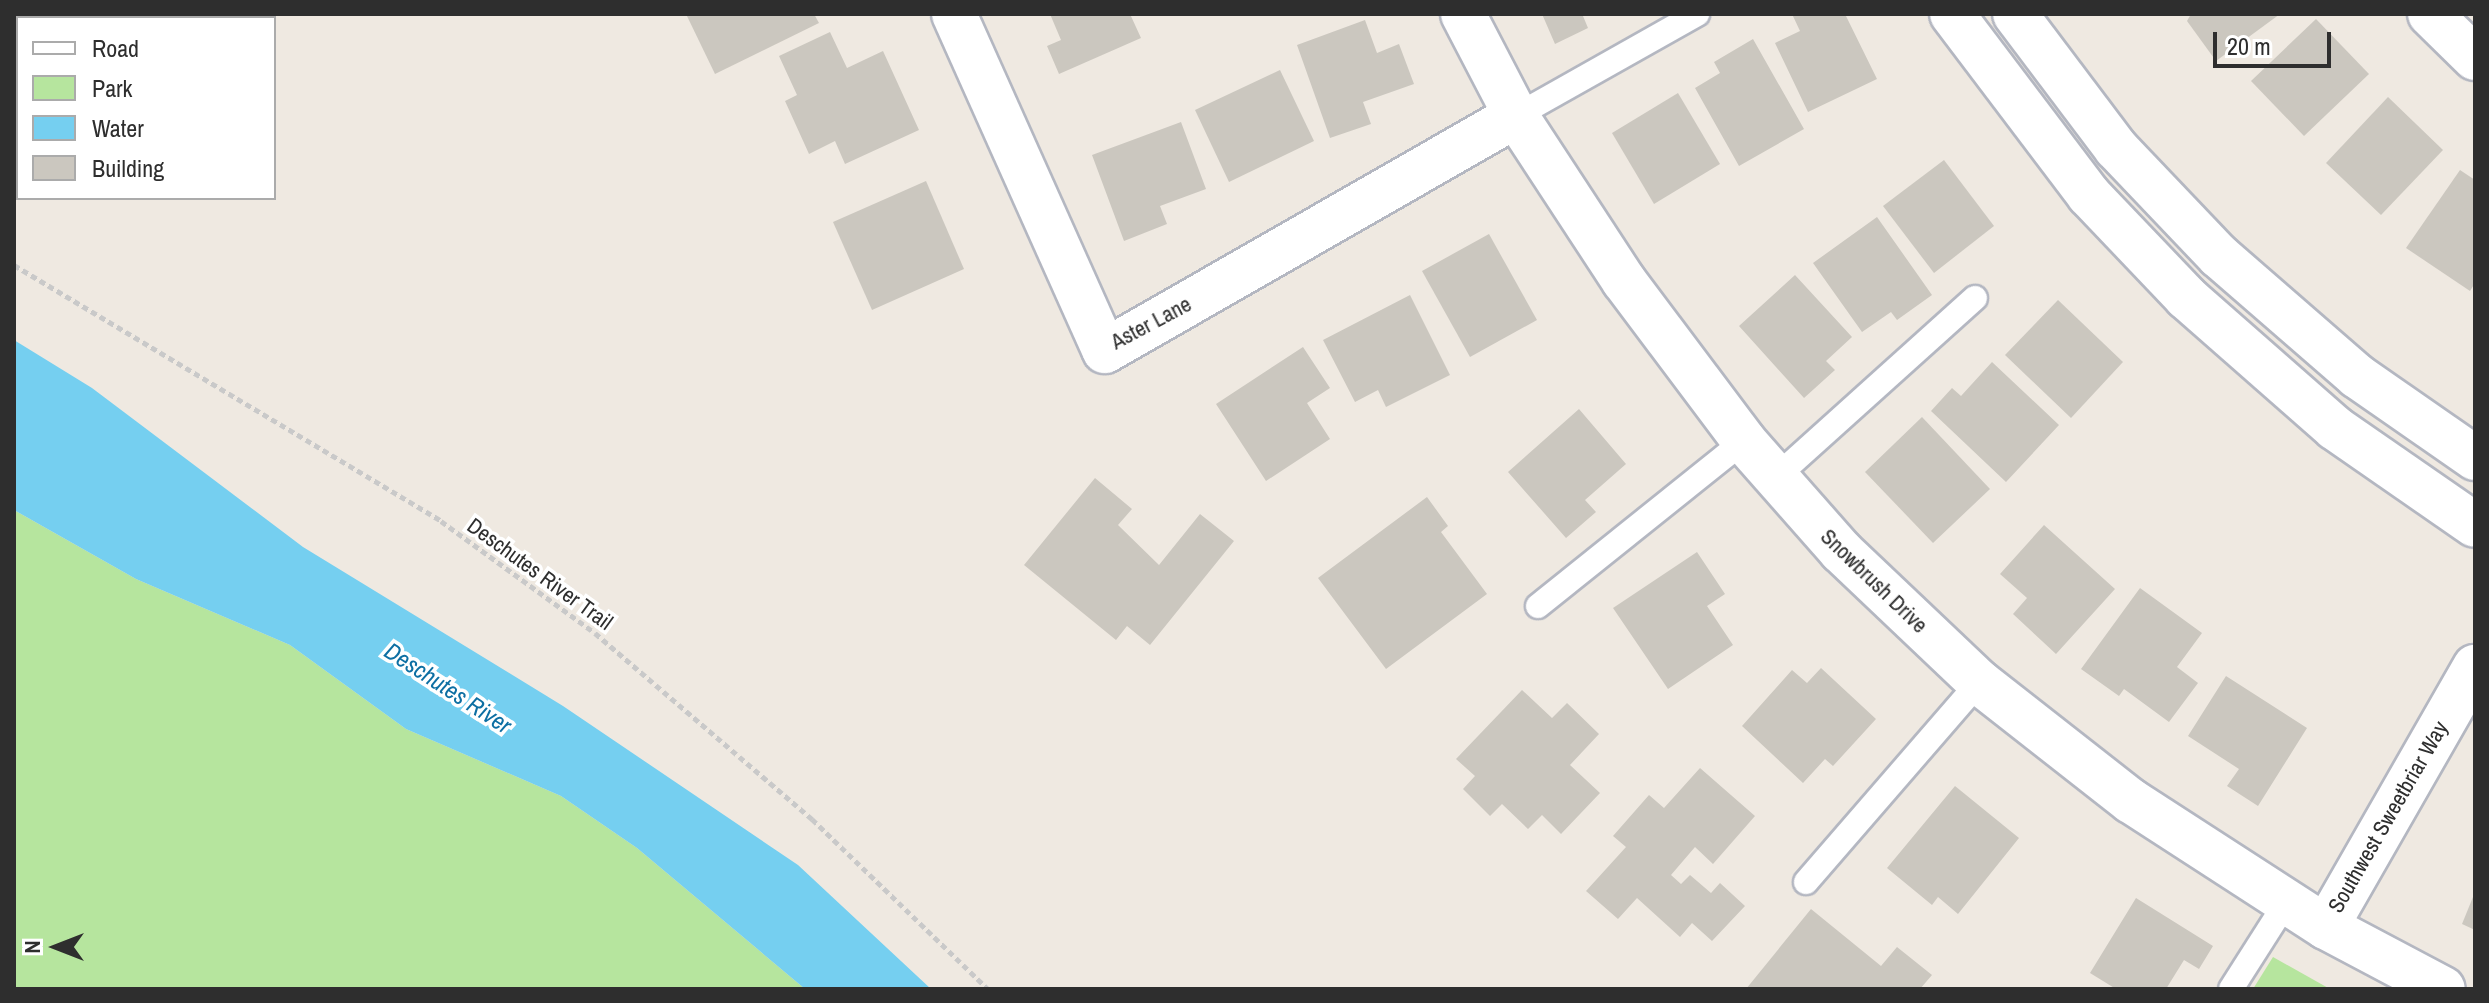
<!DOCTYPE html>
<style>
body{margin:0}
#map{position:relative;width:2489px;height:1003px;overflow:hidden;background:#efe9e1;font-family:"Archivo Narrow",sans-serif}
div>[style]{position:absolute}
.green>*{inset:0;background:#b6e59e}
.water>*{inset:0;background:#75cff0}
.building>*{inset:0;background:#cbc7bf}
.path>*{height:5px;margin-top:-2.5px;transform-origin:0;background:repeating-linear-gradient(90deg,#c9c9c9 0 6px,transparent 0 10px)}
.roads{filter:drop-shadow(2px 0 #b4b7c1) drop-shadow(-2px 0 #b4b7c1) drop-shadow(0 2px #b4b7c1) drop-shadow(0 -2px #b4b7c1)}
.service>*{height:24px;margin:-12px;padding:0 12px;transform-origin:12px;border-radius:12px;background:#fff}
.minor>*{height:44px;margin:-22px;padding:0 22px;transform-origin:22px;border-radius:22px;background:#fff}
.secondary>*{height:44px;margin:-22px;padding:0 22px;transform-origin:22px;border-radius:22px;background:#fff}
span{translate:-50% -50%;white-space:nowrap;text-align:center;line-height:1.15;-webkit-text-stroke:7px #fff;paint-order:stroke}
.street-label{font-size:22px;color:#2e2e2e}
.water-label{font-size:24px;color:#0d6fa3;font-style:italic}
.frame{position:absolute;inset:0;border:16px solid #2e2e2e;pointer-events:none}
.legend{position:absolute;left:16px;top:16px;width:260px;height:184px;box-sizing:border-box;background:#fff;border:2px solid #ababab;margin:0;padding:10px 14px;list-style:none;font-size:24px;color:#2e2e2e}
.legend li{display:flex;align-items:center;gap:16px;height:40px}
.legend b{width:40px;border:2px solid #ababab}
.north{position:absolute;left:16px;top:907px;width:80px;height:80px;-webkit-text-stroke:6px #fff;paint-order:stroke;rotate:270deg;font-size:22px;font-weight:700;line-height:32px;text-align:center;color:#2e2e2e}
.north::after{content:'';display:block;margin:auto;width:28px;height:36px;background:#2e2e2e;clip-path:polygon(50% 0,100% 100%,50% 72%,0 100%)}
.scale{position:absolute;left:2213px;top:32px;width:118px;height:36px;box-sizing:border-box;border:4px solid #2e2e2e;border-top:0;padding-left:10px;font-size:24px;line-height:28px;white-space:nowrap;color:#2e2e2e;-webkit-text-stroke:6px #fff;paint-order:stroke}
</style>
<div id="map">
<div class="green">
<div style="clip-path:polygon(14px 510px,136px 579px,290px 645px,406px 729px,561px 796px,637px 848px,805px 989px,14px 989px)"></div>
<div style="clip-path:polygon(2273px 957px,2330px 989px,2253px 989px)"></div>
</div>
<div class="water">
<div style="clip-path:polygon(14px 340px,92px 388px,303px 547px,563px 706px,798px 865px,931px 989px,805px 989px,637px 848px,561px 796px,406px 729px,290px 645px,136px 579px,14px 510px)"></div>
</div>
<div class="building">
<div style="clip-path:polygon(686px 14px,814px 14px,819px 23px,715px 74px)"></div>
<div style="clip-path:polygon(1050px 14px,1130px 14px,1141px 38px,1059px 74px,1047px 46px,1061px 40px)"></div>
<div style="clip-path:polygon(1542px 14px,1588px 14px,1583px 16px,1588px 28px,1555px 44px)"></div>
<div style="clip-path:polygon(1792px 14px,1845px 14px,1877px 79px,1808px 112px,1775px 43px,1800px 31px)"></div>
<div style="clip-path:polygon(2191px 14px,2280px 14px,2216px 61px,2187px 21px)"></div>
<div style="clip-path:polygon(2316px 19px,2369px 74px,2304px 136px,2251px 81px)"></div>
<div style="clip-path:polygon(1365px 20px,1377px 53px,1399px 44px,1414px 84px,1363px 102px,1371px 124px,1330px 138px,1297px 45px)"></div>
<div style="clip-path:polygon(830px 32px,847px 68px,883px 51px,919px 130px,845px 164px,835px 141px,809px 154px,785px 101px,797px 95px,779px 56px)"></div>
<div style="clip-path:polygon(1753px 39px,1804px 129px,1739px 166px,1695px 88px,1720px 73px,1714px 62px)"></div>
<div style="clip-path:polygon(1280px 70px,1314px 141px,1229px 182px,1195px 110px)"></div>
<div style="clip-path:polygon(1678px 93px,1720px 164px,1654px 204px,1612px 133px)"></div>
<div style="clip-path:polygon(2388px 97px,2443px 150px,2381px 215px,2326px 163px)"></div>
<div style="clip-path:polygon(1181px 122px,1206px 189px,1160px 206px,1167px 224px,1124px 241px,1092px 155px)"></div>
<div style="clip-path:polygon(1944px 160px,1994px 226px,1934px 273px,1883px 206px)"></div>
<div style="clip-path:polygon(2460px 170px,2475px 180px,2475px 283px,2470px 291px,2406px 248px)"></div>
<div style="clip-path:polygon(926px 181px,964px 269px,872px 310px,833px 222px)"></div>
<div style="clip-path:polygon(1877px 217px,1932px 295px,1897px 320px,1891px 312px,1862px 332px,1813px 263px)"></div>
<div style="clip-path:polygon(1489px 234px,1537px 320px,1470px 357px,1422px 271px)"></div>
<div style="clip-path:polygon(1795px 275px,1852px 337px,1826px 361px,1835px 370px,1804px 398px,1739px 326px)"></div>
<div style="clip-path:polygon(1410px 295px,1450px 375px,1386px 407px,1378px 390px,1355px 402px,1323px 340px)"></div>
<div style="clip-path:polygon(2058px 300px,2123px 362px,2071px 418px,2005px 355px)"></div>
<div style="clip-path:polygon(1303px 347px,1330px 388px,1307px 403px,1330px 439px,1266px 481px,1216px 404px)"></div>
<div style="clip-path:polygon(1992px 362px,2059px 425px,2006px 482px,1931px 411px,1952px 388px,1961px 396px)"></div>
<div style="clip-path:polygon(1579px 409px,1626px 464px,1585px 500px,1596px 512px,1566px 538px,1508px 472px)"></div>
<div style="clip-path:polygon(1922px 417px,1990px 489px,1933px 543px,1865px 472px)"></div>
<div style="clip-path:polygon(1095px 478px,1132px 509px,1118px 525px,1159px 565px,1200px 514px,1234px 541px,1150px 645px,1127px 626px,1116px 640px,1024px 565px)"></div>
<div style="clip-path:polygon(1427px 497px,1448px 526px,1441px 532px,1487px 594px,1386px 669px,1318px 578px)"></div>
<div style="clip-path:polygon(2044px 525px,2115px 589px,2056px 654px,2013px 614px,2027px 598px,2000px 574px)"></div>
<div style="clip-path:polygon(1697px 552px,1725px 594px,1707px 606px,1733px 645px,1668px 689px,1613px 608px)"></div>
<div style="clip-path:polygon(2140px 588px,2202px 633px,2177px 667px,2198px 683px,2169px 722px,2124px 689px,2119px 696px,2081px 669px)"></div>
<div style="clip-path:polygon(1821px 668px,1876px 719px,1833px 766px,1825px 759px,1803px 783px,1742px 726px,1792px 670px,1807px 683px)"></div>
<div style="clip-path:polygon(2226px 676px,2307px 728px,2258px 806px,2227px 786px,2239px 769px,2188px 736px)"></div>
<div style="clip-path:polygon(1522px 690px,1552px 718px,1567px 703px,1599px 734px,1570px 765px,1600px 793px,1561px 834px,1542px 815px,1528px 829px,1502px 804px,1490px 816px,1463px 789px,1475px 776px,1456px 759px)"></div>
<div style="clip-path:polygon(1700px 768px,1755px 816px,1713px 864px,1695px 847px,1671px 875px,1681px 884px,1690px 875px,1711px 893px,1720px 883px,1745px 906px,1712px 941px,1692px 923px,1680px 937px,1637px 898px,1618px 919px,1586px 891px,1626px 847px,1613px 836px,1649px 795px,1664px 808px)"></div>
<div style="clip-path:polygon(1955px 786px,2019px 838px,1958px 914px,1938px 897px,1932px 905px,1887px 868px)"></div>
<div style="clip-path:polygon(2475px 892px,2475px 930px,2462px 924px)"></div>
<div style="clip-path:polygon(2136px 898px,2213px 946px,2199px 969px,2184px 960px,2166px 989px,2116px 989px,2090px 973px)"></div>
<div style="clip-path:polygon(1811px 909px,1881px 966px,1897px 947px,1932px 975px,1920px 989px,1746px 989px)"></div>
</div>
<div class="path">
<div style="left:14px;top:265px;width:498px;rotate:30.9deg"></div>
<div style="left:441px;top:521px;width:190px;rotate:36deg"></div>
<div style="left:595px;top:633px;width:286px;rotate:40.6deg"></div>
<div style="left:812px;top:819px;width:245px;rotate:44deg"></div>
</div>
<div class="roads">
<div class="service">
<div style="left:1516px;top:116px;width:208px;rotate:-29.4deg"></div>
<div style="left:1775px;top:478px;width:269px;rotate:-42deg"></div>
<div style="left:1538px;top:606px;width:264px;rotate:-38.7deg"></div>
<div style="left:1806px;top:882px;width:264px;rotate:-49.1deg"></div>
<div style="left:2231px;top:989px;width:104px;rotate:-57.5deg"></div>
</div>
<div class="minor">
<div style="left:954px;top:14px;width:369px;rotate:65.9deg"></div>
<div style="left:1105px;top:351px;width:473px;rotate:-29.8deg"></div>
<div style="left:1463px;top:14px;width:115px;rotate:62.5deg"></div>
<div style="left:1516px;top:116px;width:197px;rotate:56.8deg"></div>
<div style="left:1624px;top:281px;width:200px;rotate:53.1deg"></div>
<div style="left:1744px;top:441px;width:147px;rotate:48.6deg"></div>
<div style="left:1841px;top:551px;width:190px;rotate:43.5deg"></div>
<div style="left:1979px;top:682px;width:193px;rotate:38.1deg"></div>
<div style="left:2131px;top:801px;width:232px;rotate:32.9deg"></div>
<div style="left:2326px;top:927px;width:132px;rotate:27.9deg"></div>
<div style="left:2430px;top:14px;width:63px;rotate:44.4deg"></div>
<div style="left:2326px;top:927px;width:300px;rotate:-60.2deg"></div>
</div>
<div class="secondary">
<div style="left:1952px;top:14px;width:227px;rotate:52.9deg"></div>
<div style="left:2089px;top:195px;width:141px;rotate:46.4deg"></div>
<div style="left:2186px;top:297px;width:198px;rotate:41.3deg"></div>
<div style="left:2335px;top:428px;width:170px;rotate:34.7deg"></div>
<div style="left:2015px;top:14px;width:168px;rotate:53deg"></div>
<div style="left:2116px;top:148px;width:149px;rotate:46.4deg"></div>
<div style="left:2219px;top:256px;width:183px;rotate:41deg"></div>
<div style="left:2357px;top:376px;width:144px;rotate:34.8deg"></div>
</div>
</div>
<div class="street-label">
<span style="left:1151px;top:323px;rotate:-28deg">Aster Lane</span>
<span style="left:540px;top:574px;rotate:36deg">Deschutes River Trail</span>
<span style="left:1874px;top:581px;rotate:44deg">Snowbrush Drive</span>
<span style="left:2388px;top:817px;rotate:-60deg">Southwest Sweetbriar Way</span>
</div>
<div class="water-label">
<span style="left:448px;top:688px;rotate:33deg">Deschutes River</span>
</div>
<div class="frame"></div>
<ul class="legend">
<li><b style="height:10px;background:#fff"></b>Road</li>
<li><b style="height:22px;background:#b6e59e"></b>Park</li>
<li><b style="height:22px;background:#75cff0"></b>Water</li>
<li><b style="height:22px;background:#cbc7bf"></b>Building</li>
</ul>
<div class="north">N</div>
<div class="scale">20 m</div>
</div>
